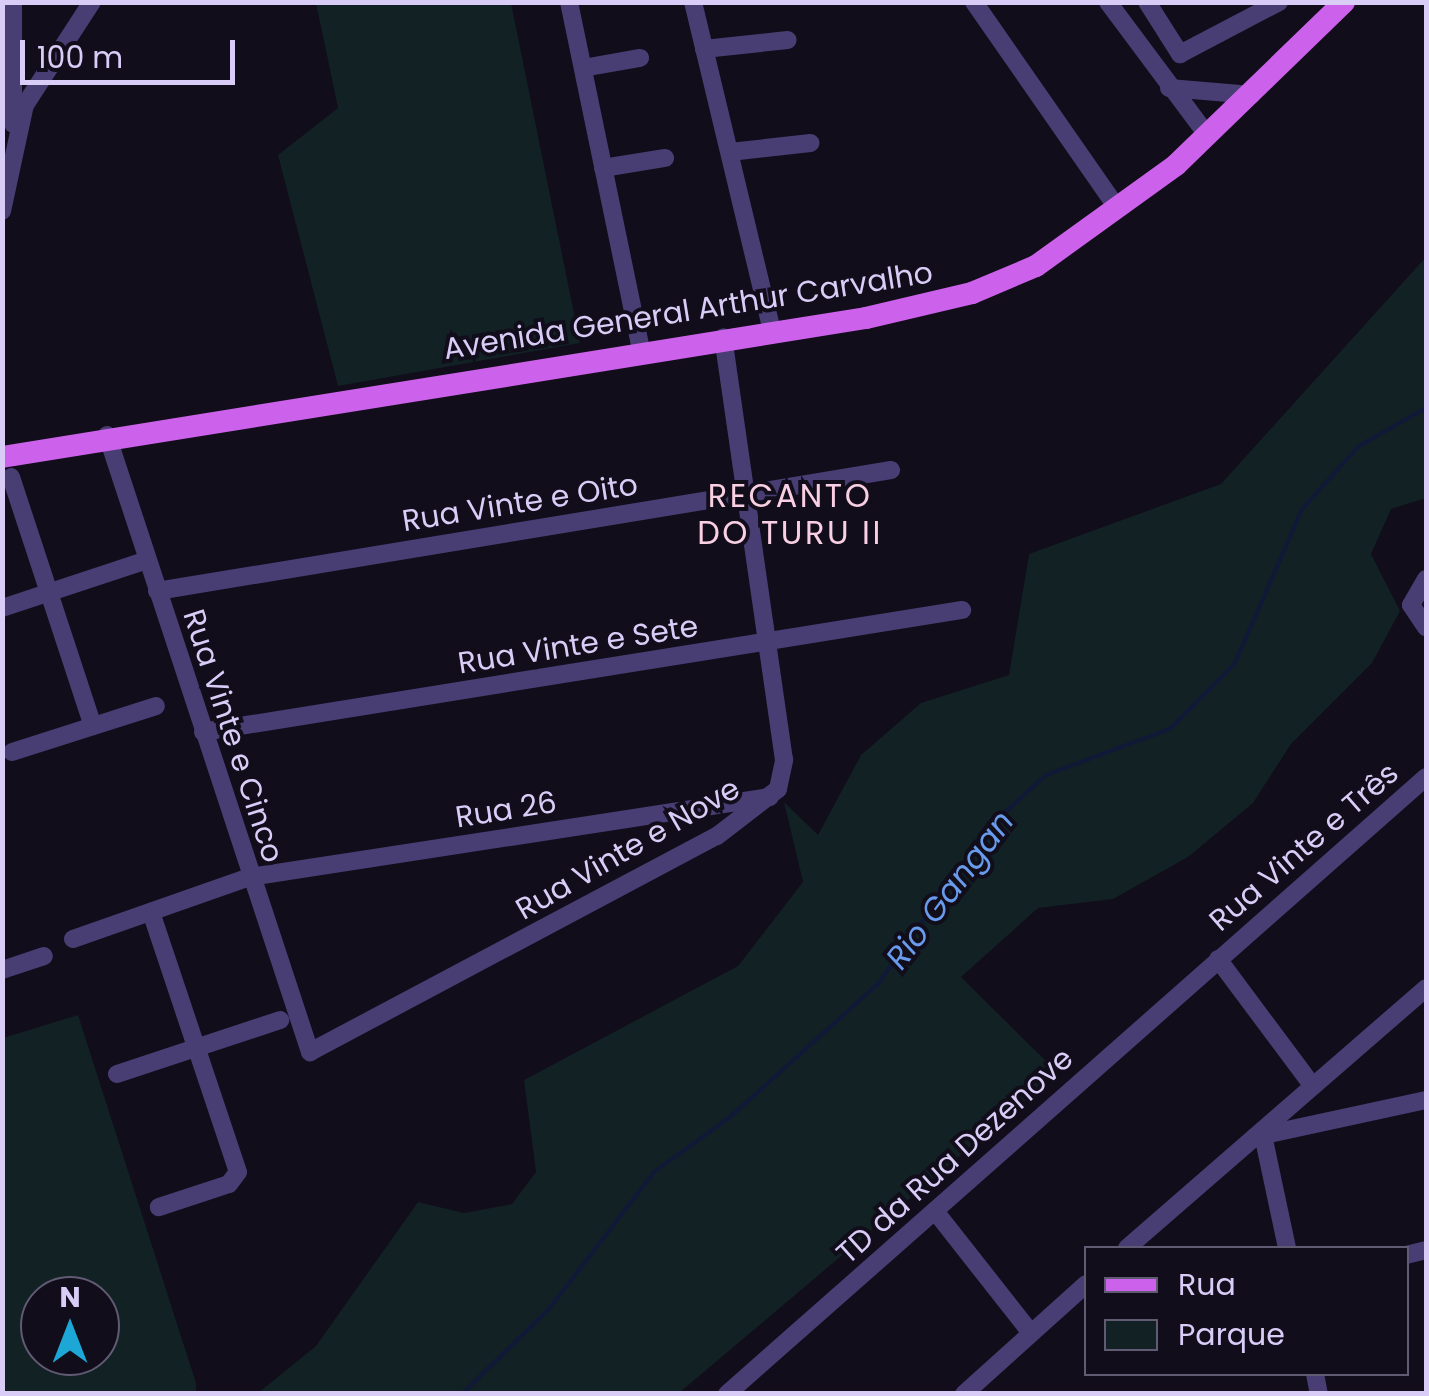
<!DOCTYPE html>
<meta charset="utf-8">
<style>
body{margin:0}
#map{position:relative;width:1429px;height:1396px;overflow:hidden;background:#110d1a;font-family:Poppins,sans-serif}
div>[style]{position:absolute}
.green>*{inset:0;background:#112124}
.stream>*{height:4px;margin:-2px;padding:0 2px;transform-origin:2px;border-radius:2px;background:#101937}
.minor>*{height:18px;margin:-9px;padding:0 9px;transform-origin:9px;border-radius:9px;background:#483e74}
.major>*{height:22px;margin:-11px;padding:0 11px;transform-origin:11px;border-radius:11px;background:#cc62eb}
span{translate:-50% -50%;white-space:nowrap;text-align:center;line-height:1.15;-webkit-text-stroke:8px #110d1a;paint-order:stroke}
.street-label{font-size:30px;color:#d9cdf8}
.neighbourhood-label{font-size:32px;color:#f9cfe3;letter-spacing:2.5px}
.water-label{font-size:32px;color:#689beb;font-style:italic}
.frame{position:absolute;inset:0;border:5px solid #d9cdf8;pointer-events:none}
.legend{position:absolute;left:1084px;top:1246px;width:325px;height:130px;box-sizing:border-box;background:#110d1a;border:2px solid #615a73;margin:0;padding:12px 18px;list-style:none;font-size:30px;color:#d9cdf8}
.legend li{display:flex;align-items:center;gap:20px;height:50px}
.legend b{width:50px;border:2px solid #615a73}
.north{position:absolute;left:20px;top:1276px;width:100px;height:100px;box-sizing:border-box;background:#110d1a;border:2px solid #615a73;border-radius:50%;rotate:0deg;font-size:28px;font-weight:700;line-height:40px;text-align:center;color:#d9cdf8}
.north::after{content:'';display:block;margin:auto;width:35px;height:45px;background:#1ca7d6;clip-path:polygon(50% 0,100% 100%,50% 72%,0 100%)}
.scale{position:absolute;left:20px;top:40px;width:215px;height:45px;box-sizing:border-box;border:5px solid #d9cdf8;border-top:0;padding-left:12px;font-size:30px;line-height:35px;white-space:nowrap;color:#d9cdf8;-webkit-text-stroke:8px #110d1a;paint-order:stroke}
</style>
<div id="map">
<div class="green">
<div style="clip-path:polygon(316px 3px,511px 3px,580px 343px,338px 386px,278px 155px,338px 108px)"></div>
<div style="clip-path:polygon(1426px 257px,1426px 498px,1391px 509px,1371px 554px,1400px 611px,1372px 663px,1291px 744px,1253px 803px,1188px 857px,1113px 899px,1038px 908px,961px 977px,1058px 1073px,679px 1393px,258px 1393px,316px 1346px,418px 1202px,464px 1213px,512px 1204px,536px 1172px,524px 1080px,738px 966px,803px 882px,784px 802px,818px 835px,861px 755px,921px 703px,1009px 675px,1029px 554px,1221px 484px)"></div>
<div style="clip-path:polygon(evenodd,78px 1015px,196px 1383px,196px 1393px,3px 1393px,3px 1038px,78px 1015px,40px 1296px,100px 1296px,100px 1356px,40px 1356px,40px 1296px)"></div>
</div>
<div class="stream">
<div style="left:462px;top:1394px;width:122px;rotate:-44.3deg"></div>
<div style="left:549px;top:1309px;width:173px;rotate:-52.5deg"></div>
<div style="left:654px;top:1172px;width:92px;rotate:-35.8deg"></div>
<div style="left:729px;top:1118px;width:200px;rotate:-42deg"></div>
<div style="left:878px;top:984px;width:195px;rotate:-54.6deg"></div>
<div style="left:991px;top:825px;width:74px;rotate:-42.3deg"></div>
<div style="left:1046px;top:775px;width:132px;rotate:-20.4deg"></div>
<div style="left:1170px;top:729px;width:93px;rotate:-45.4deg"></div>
<div style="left:1235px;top:663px;width:168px;rotate:-66.5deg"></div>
<div style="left:1302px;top:509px;width:85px;rotate:-47.9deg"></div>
<div style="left:1359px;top:446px;width:77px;rotate:-29.6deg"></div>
</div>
<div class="minor">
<div style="left:569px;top:2px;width:354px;rotate:78.3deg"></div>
<div style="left:693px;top:2px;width:337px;rotate:76.5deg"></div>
<div style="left:974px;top:2px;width:252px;rotate:55.2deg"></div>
<div style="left:1108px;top:2px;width:167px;rotate:53.3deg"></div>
<div style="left:1147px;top:2px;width:62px;rotate:57.6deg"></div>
<div style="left:1180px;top:54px;width:112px;rotate:-27.7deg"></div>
<div style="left:704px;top:49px;width:84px;rotate:-6.1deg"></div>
<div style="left:583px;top:68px;width:58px;rotate:-10deg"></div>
<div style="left:1169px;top:88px;width:83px;rotate:4.8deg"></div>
<div style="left:13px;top:124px;width:122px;rotate:-90deg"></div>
<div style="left:730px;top:152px;width:81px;rotate:-6.4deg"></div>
<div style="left:603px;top:168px;width:63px;rotate:-9.2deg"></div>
<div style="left:2px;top:211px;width:108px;rotate:-77.8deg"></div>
<div style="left:25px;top:105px;width:123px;rotate:-57deg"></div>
<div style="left:107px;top:435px;width:650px;rotate:71.79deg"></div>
<div style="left:310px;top:1052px;width:461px;rotate:-28deg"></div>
<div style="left:717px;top:836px;width:77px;rotate:-37.6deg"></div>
<div style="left:778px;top:789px;width:30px;rotate:-78deg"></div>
<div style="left:784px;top:760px;width:427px;rotate:-98.2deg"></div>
<div style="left:11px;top:477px;width:262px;rotate:71.8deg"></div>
<div style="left:1426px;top:579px;width:30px;rotate:120deg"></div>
<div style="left:1411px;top:605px;width:27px;rotate:56deg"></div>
<div style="left:157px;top:591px;width:744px;rotate:-9.36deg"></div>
<div style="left:2px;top:608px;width:153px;rotate:-18.3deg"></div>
<div style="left:203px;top:732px;width:769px;rotate:-9.13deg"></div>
<div style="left:12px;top:752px;width:151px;rotate:-17.7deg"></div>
<div style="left:151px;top:912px;width:274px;rotate:71.5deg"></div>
<div style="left:238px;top:1172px;width:15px;rotate:127deg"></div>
<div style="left:229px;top:1184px;width:74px;rotate:161.8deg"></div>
<div style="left:73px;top:939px;width:188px;rotate:-19.3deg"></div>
<div style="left:250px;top:877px;width:526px;rotate:-8.75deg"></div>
<div style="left:1218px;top:959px;width:157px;rotate:53.3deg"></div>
<div style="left:2px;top:970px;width:44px;rotate:-18.4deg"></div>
<div style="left:117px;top:1074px;width:172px;rotate:-18.3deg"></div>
<div style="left:1263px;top:1135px;width:116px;rotate:78deg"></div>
<div style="left:1255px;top:1137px;width:175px;rotate:-12.2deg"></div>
<div style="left:935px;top:1211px;width:155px;rotate:51.8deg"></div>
<div style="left:1127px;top:1248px;width:396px;rotate:-41deg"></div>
<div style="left:1406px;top:1255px;width:21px;rotate:-14deg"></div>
<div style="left:1315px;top:1374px;width:20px;rotate:79deg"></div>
<div style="left:727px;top:1394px;width:932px;rotate:-41.43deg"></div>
<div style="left:964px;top:1394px;width:164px;rotate:-42deg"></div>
</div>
<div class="major">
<div style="left:2px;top:457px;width:875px;rotate:-9.14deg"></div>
<div style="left:866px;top:318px;width:109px;rotate:-13.3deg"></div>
<div style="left:972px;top:293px;width:69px;rotate:-22.9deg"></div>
<div style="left:1036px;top:266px;width:173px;rotate:-35.8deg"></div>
<div style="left:1176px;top:165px;width:234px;rotate:-44.1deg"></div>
</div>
<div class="street-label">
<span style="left:688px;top:311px;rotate:-9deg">Avenida General Arthur Carvalho</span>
<span style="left:520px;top:503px;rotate:-9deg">Rua Vinte e Oito</span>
<span style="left:578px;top:645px;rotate:-9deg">Rua Vinte e Sete</span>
<span style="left:233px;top:736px;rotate:72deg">Rua Vinte e Cinco</span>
<span style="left:506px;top:810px;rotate:-9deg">Rua 26</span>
<span style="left:1304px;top:847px;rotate:-41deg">Rua Vinte e Três</span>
<span style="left:628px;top:849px;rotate:-30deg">Rua Vinte e Nove</span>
<span style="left:955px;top:1156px;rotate:-42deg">TD da Rua Dezenove</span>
</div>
<div class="neighbourhood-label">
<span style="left:790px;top:515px">RECANTO<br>DO TURU II</span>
</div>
<div class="water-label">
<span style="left:950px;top:890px;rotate:-53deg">Rio Gangan</span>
</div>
<div class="frame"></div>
<ul class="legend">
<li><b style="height:12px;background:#cc62eb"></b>Rua</li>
<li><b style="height:28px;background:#112124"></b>Parque</li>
</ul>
<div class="north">N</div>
<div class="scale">100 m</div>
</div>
